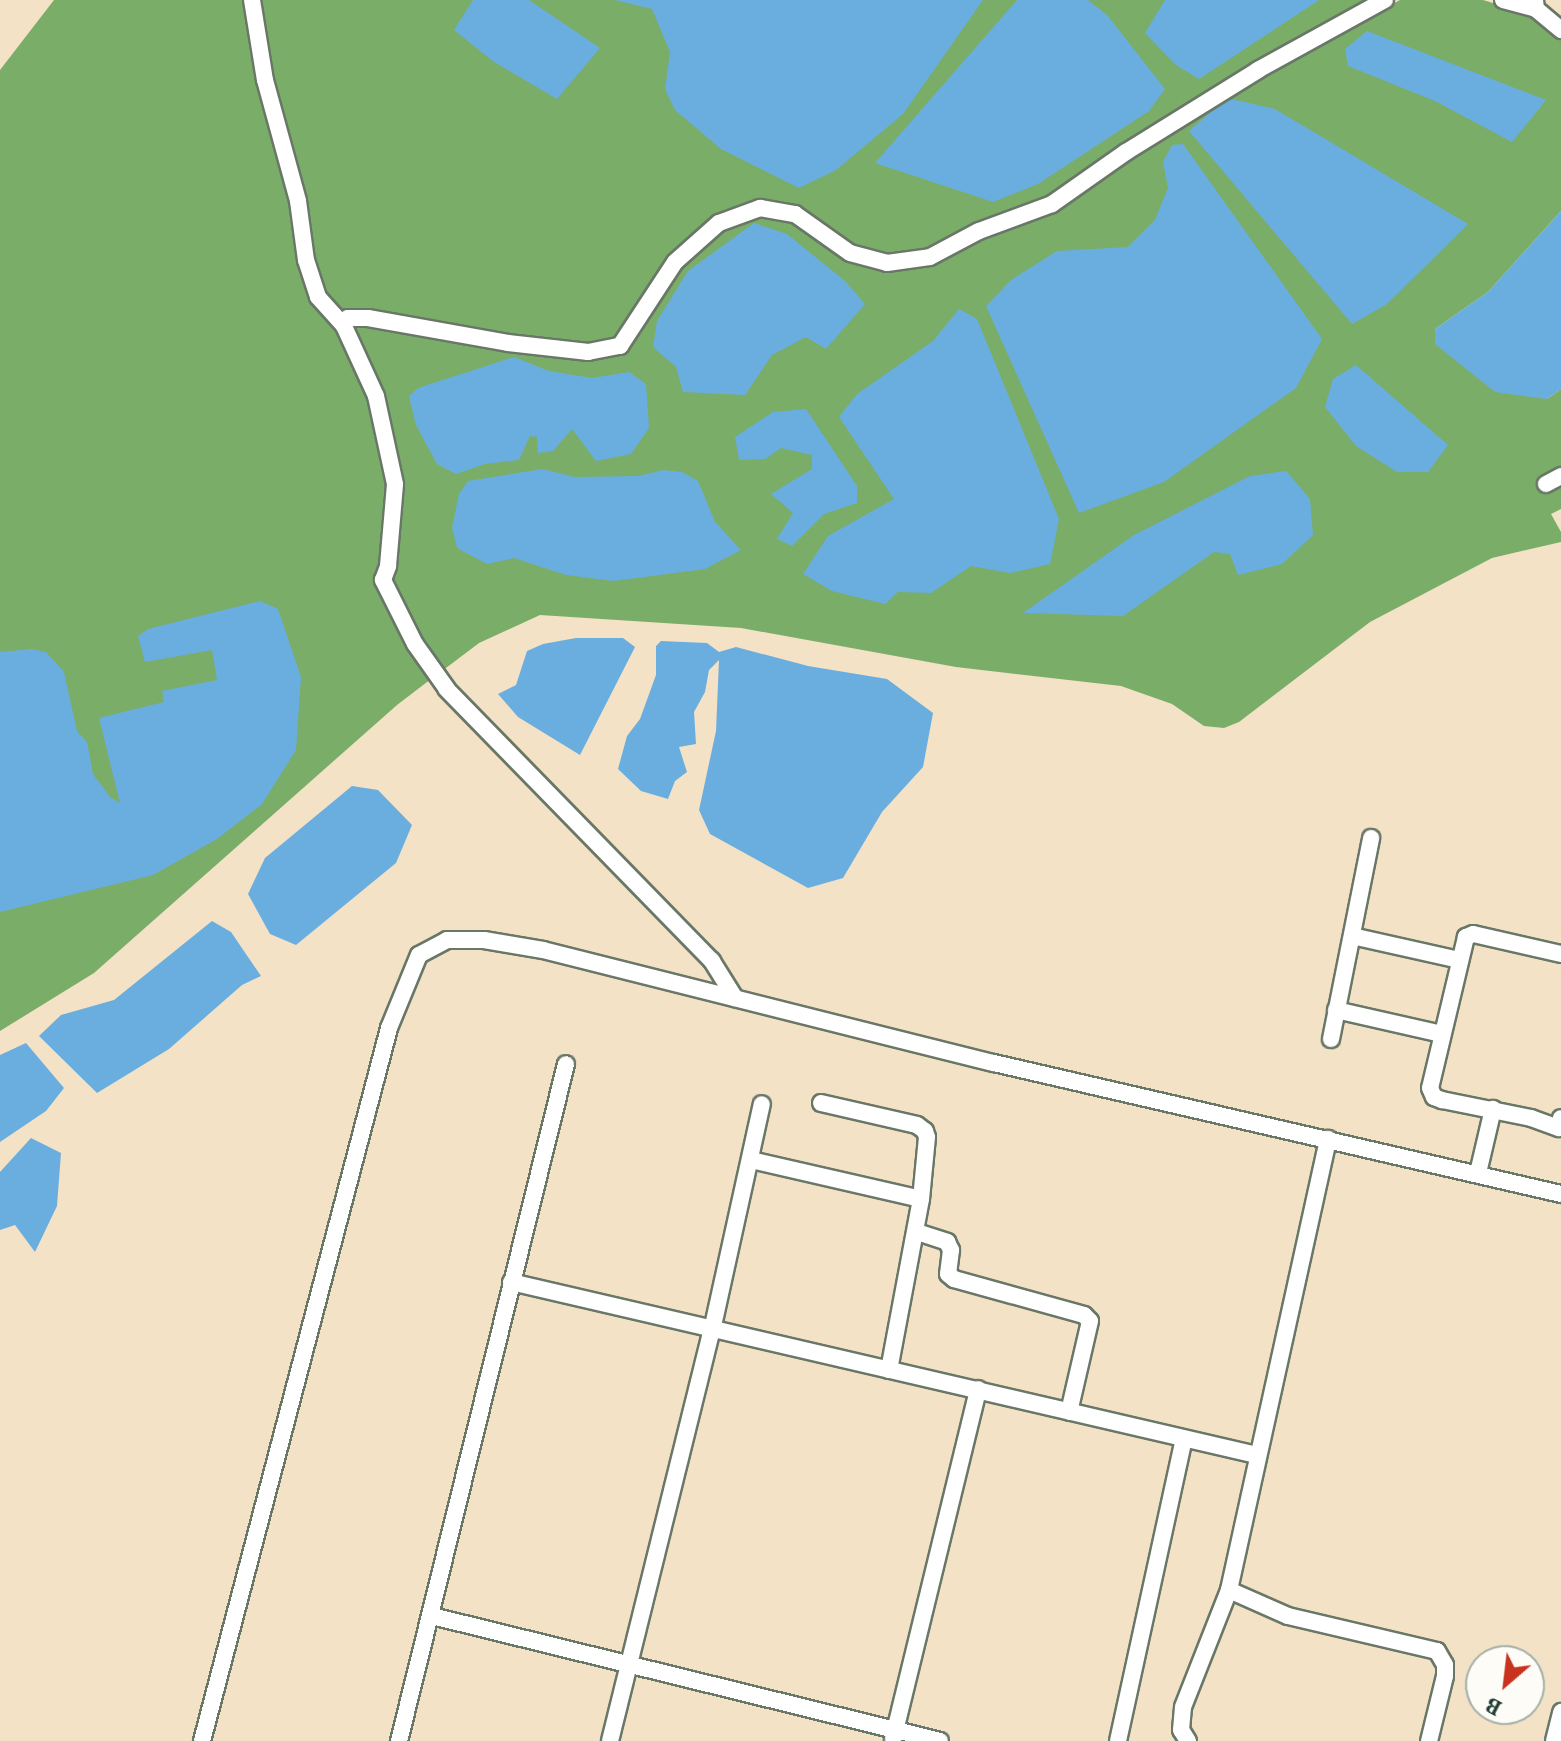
<!DOCTYPE html>
<style>
body{margin:0}
#map{position:relative;width:1561px;height:1741px;overflow:hidden;background:#f3e2c6;font-family:Vollkorn,serif}
div>[style]{position:absolute}
.forest>*{inset:0;background:#7aad68}
.water>*{inset:0;background:#6aaedf}
.roads{filter:drop-shadow(2px 0 #697767) drop-shadow(-2px 0 #697767) drop-shadow(0 2px #697767) drop-shadow(0 -2px #697767)}
.minor>*{height:16px;margin:-8px;padding:0 8px;transform-origin:8px;border-radius:8px;background:#fff}
span{translate:-50% -50%;white-space:nowrap;text-align:center;line-height:1.15;-webkit-text-stroke:6px #fdfcf7;paint-order:stroke}
.north{position:absolute;left:1465px;top:1645px;width:80px;height:80px;box-sizing:border-box;background:#fdfcf7;border:2px solid #a4b0a9;border-radius:50%;rotate:208deg;font-size:22px;font-weight:700;line-height:32px;text-align:center;color:#1f3d34}
.north::after{content:'';display:block;margin:auto;width:28px;height:36px;background:#c8321e;clip-path:polygon(50% 0,100% 100%,50% 72%,0 100%)}
</style>
<div id="map">
<div class="forest">
<div style="clip-path:polygon(54px 0,1374px 0,1048px 199px,928px 251px,887px 257px,853px 247px,796px 208px,716px 218px,616px 341px,588px 346px,345px 312px,389px 485px,382px 565px,431px 679px,397px 705px,94px 973px,0 1031px,0 70px)"></div>
<div style="clip-path:polygon(1400px 0,1483px 0,1533px 15px,1561px 37px,1561px 211px,1488px 292px,1435px 329px,1547px 399px,1561px 389px,1561px 509px,1551px 514px,1561px 532px,1561px 542px,1492px 558px,1370px 622px,1239px 722px,1224px 728px,1204px 726px,1172px 704px,1121px 686px,956px 667px,741px 628px,540px 615px,479px 643px,442px 671px,420px 641px,389px 580px,394px 568px,402px 484px,382px 393px,352px 324px,623px 352px,679px 267px,722px 228px,760px 214px,792px 220px,886px 270px,1056px 210px,1130px 156px,1264px 73px)"></div>
</div>
<div class="water">
<div style="clip-path:polygon(473px 0,529px 0,600px 48px,557px 99px,494px 62px,454px 30px)"></div>
<div style="clip-path:polygon(615px 0,983px 0,903px 114px,836px 170px,799px 188px,721px 149px,675px 110px,665px 89px,670px 52px,652px 9px)"></div>
<div style="clip-path:polygon(1017px 0,1088px 0,1107px 15px,1165px 89px,1149px 111px,1038px 184px,993px 202px,875px 163px)"></div>
<div style="clip-path:polygon(1165px 0,1319px 0,1199px 79px,1176px 65px,1145px 33px)"></div>
<div style="clip-path:polygon(1367px 31px,1546px 100px,1512px 142px,1435px 101px,1348px 66px,1345px 49px)"></div>
<div style="clip-path:polygon(1227px 98px,1275px 109px,1468px 224px,1387px 304px,1352px 324px,1189px 131px)"></div>
<div style="clip-path:polygon(1183px 144px,1322px 339px,1296px 388px,1164px 482px,1079px 513px,986px 306px,1011px 280px,1057px 251px,1128px 247px,1155px 220px,1168px 188px,1163px 162px,1172px 145px)"></div>
<div style="clip-path:polygon(1561px 211px,1561px 389px,1547px 399px,1495px 392px,1435px 344px,1435px 329px,1488px 292px)"></div>
<div style="clip-path:polygon(754px 223px,787px 234px,845px 281px,865px 304px,826px 349px,806px 337px,772px 355px,745px 395px,683px 392px,676px 367px,653px 347px,657px 321px,688px 271px)"></div>
<div style="clip-path:polygon(959px 309px,977px 319px,1059px 519px,1050px 564px,1010px 573px,971px 566px,931px 593px,898px 592px,885px 604px,832px 591px,803px 574px,828px 536px,894px 499px,839px 417px,857px 394px,933px 341px)"></div>
<div style="clip-path:polygon(514px 357px,549px 371px,592px 378px,629px 372px,646px 384px,649px 428px,631px 454px,596px 461px,572px 429px,553px 451px,538px 453px,537px 437px,530px 436px,519px 460px,485px 464px,456px 474px,437px 464px,416px 425px,409px 396px,418px 388px)"></div>
<div style="clip-path:polygon(1356px 365px,1448px 445px,1428px 472px,1397px 472px,1356px 446px,1325px 407px,1333px 379px)"></div>
<div style="clip-path:polygon(806px 409px,857px 486px,857px 503px,824px 514px,792px 546px,777px 539px,793px 513px,771px 494px,812px 469px,812px 455px,781px 448px,765px 459px,739px 460px,735px 437px,773px 412px)"></div>
<div style="clip-path:polygon(542px 469px,575px 477px,638px 476px,664px 470px,682px 472px,698px 481px,715px 522px,741px 550px,705px 569px,614px 581px,566px 575px,514px 558px,487px 564px,457px 548px,452px 528px,459px 494px,468px 481px)"></div>
<div style="clip-path:polygon(1286px 471px,1310px 499px,1313px 535px,1282px 564px,1238px 575px,1230px 554px,1214px 552px,1123px 616px,1023px 613px,1134px 535px,1250px 476px)"></div>
<div style="clip-path:polygon(260px 601px,278px 609px,301px 677px,296px 750px,262px 804px,217px 839px,153px 875px,0 912px,0 652px,32px 649px,46px 652px,64px 672px,77px 731px,87px 742px,93px 774px,110px 797px,120px 803px,99px 718px,164px 702px,162px 691px,217px 680px,212px 650px,145px 662px,138px 636px,148px 629px)"></div>
<div style="clip-path:polygon(576px 638px,623px 638px,635px 647px,580px 755px,518px 717px,498px 694px,516px 685px,527px 651px,543px 644px)"></div>
<div style="clip-path:polygon(661px 641px,707px 643px,719px 652px,736px 647px,808px 666px,887px 679px,933px 713px,923px 767px,882px 812px,843px 878px,808px 888px,710px 834px,699px 810px,716px 731px,719px 660px,709px 670px,705px 692px,694px 712px,696px 744px,679px 747px,687px 772px,675px 781px,668px 799px,641px 791px,618px 769px,627px 736px,640px 719px,656px 675px,656px 646px)"></div>
<div style="clip-path:polygon(352px 786px,378px 790px,412px 825px,396px 863px,296px 945px,270px 934px,248px 894px,265px 858px)"></div>
<div style="clip-path:polygon(212px 921px,231px 932px,261px 976px,242px 985px,169px 1049px,97px 1093px,39px 1036px,61px 1015px,114px 1000px)"></div>
<div style="clip-path:polygon(26px 1043px,64px 1088px,46px 1111px,0 1142px,0 1055px)"></div>
<div style="clip-path:polygon(31px 1138px,61px 1153px,57px 1206px,35px 1252px,15px 1225px,0 1230px,0 1172px)"></div>
</div>
<div class="roads">
<div class="minor">
<div style="left:252px;top:0;width:81px;rotate:80.8deg"></div>
<div style="left:265px;top:80px;width:125px;rotate:74.7deg"></div>
<div style="left:298px;top:201px;width:60px;rotate:82.3deg"></div>
<div style="left:306px;top:260px;width:39px;rotate:72deg"></div>
<div style="left:318px;top:297px;width:39px;rotate:48deg"></div>
<div style="left:1503px;top:0;width:34px;rotate:15deg"></div>
<div style="left:1535px;top:0;width:9px;rotate:84deg"></div>
<div style="left:1536px;top:9px;width:33px;rotate:40deg"></div>
<div style="left:1546px;top:484px;width:17px;rotate:-28deg"></div>
<div style="left:1352px;top:936px;width:110px;rotate:12.6deg"></div>
<div style="left:1561px;top:954px;width:90px;rotate:-167.2deg"></div>
<div style="left:1473px;top:934px;width:8px;rotate:157deg"></div>
<div style="left:1466px;top:937px;width:155px;rotate:103.4deg"></div>
<div style="left:1430px;top:1088px;width:10px;rotate:66deg"></div>
<div style="left:1434px;top:1097px;width:9px;rotate:21deg"></div>
<div style="left:1442px;top:1100px;width:91px;rotate:11.4deg"></div>
<div style="left:1531px;top:1118px;width:30px;rotate:20deg"></div>
<div style="left:1559px;top:1128px;width:10px;rotate:-79deg"></div>
<div style="left:735px;top:998px;width:44px;rotate:-121.9deg"></div>
<div style="left:712px;top:961px;width:380px;rotate:-134.3deg"></div>
<div style="left:447px;top:689px;width:55px;rotate:-125.4deg"></div>
<div style="left:415px;top:644px;width:72px;rotate:-116.6deg"></div>
<div style="left:383px;top:580px;width:15px;rotate:-70deg"></div>
<div style="left:388px;top:566px;width:82px;rotate:-85.1deg"></div>
<div style="left:395px;top:484px;width:90px;rotate:-102.2deg"></div>
<div style="left:376px;top:396px;width:77px;rotate:-114.6deg"></div>
<div style="left:344px;top:326px;width:9px;rotate:-63deg"></div>
<div style="left:348px;top:318px;width:20px"></div>
<div style="left:368px;top:318px;width:142px;rotate:10.1deg"></div>
<div style="left:508px;top:343px;width:81px;rotate:6.4deg"></div>
<div style="left:588px;top:352px;width:33px;rotate:-11deg"></div>
<div style="left:620px;top:346px;width:100px;rotate:-56.8deg"></div>
<div style="left:675px;top:262px;width:59px;rotate:-41.6deg"></div>
<div style="left:719px;top:223px;width:44px;rotate:-20.1deg"></div>
<div style="left:760px;top:208px;width:36px;rotate:10deg"></div>
<div style="left:795px;top:214px;width:67px;rotate:35.3deg"></div>
<div style="left:850px;top:253px;width:38px;rotate:15deg"></div>
<div style="left:887px;top:263px;width:43px;rotate:-7.9deg"></div>
<div style="left:930px;top:257px;width:55px;rotate:-28deg"></div>
<div style="left:979px;top:231px;width:78px;rotate:-20.3deg"></div>
<div style="left:1052px;top:204px;width:90px;rotate:-35.1deg"></div>
<div style="left:1126px;top:152px;width:155px;rotate:-31.8deg"></div>
<div style="left:1258px;top:70px;width:145px;rotate:-28.9deg"></div>
<div style="left:1336px;top:1010px;width:109px;rotate:12.8deg"></div>
<div style="left:1331px;top:1039px;width:205px;rotate:-78.7deg"></div>
<div style="left:821px;top:1103px;width:98px;rotate:12.9deg"></div>
<div style="left:917px;top:1125px;width:10px;rotate:37deg"></div>
<div style="left:925px;top:1131px;width:6px;rotate:72deg"></div>
<div style="left:927px;top:1137px;width:62px;rotate:95.5deg"></div>
<div style="left:751px;top:1160px;width:174px;rotate:12.9deg"></div>
<div style="left:921px;top:1199px;width:174px;rotate:100.6deg"></div>
<div style="left:1478px;top:1173px;width:66px;rotate:-76.8deg"></div>
<div style="left:917px;top:1232px;width:32px;rotate:18deg"></div>
<div style="left:947px;top:1242px;width:9px;rotate:63deg"></div>
<div style="left:951px;top:1250px;width:24px;rotate:97deg"></div>
<div style="left:948px;top:1274px;width:8px;rotate:40deg"></div>
<div style="left:954px;top:1279px;width:135px;rotate:15.5deg"></div>
<div style="left:1084px;top:1315px;width:8px;rotate:45deg"></div>
<div style="left:1090px;top:1321px;width:93px;rotate:103deg"></div>
<div style="left:511px;top:1282px;width:766px;rotate:13.06deg"></div>
<div style="left:1229px;top:1590px;width:64px;rotate:23.8deg"></div>
<div style="left:1288px;top:1616px;width:153px;rotate:13.2deg"></div>
<div style="left:1437px;top:1651px;width:16px;rotate:60deg"></div>
<div style="left:1445px;top:1665px;width:11px;rotate:90deg"></div>
<div style="left:1445px;top:1676px;width:67px;rotate:103.8deg"></div>
<div style="left:432px;top:1616px;width:523px;rotate:13.82deg"></div>
<div style="left:893px;top:1739px;width:360px;rotate:-76.3deg"></div>
<div style="left:202px;top:1741px;width:737px;rotate:-75.3deg"></div>
<div style="left:389px;top:1028px;width:79px;rotate:-67.7deg"></div>
<div style="left:419px;top:955px;width:32px;rotate:-28deg"></div>
<div style="left:447px;top:940px;width:37px"></div>
<div style="left:484px;top:940px;width:60px;rotate:9.6deg"></div>
<div style="left:543px;top:950px;width:465px;rotate:14.1deg"></div>
<div style="left:994px;top:1063px;width:582px;rotate:13.01deg"></div>
<div style="left:399px;top:1741px;width:697px;rotate:-76.14deg"></div>
<div style="left:610px;top:1741px;width:428px;rotate:-76.1deg"></div>
<div style="left:713px;top:1326px;width:227px;rotate:-77.6deg"></div>
<div style="left:1118px;top:1741px;width:309px;rotate:-77.7deg"></div>
<div style="left:1188px;top:1741px;width:13px;rotate:-122deg"></div>
<div style="left:1181px;top:1730px;width:23px;rotate:-85deg"></div>
<div style="left:1183px;top:1707px;width:126px;rotate:-68.5deg"></div>
<div style="left:1229px;top:1590px;width:462px;rotate:-77.6deg"></div>
<div style="left:1554px;top:1741px;width:30px;rotate:-76deg"></div>
</div>
</div>
<div class="north">B</div>
</div>
